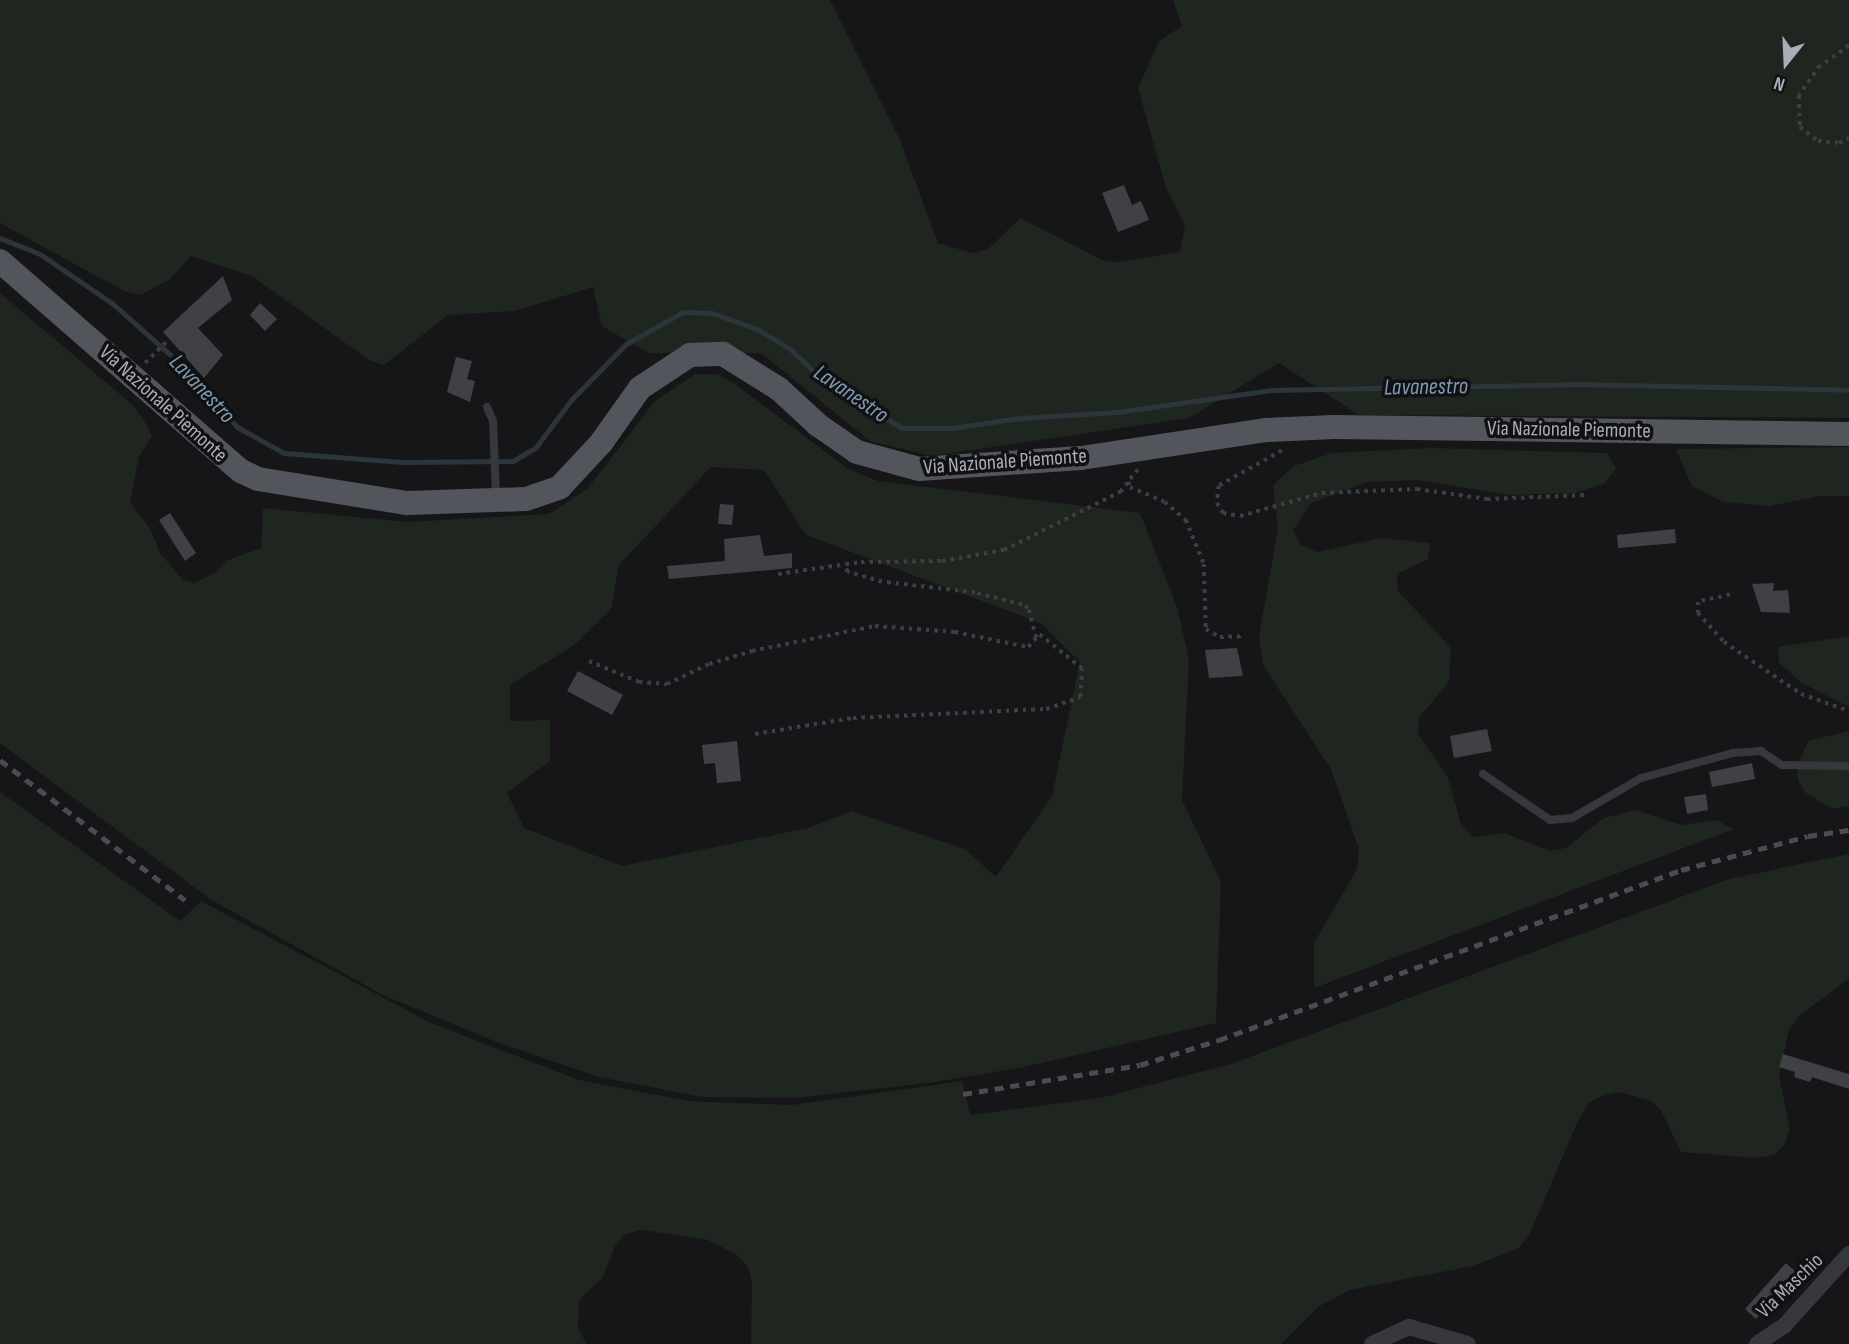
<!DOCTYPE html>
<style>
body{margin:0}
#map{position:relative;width:1849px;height:1344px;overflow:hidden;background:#161618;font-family:"Sofia Sans Condensed",sans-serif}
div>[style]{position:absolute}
.green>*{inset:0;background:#1e261f}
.stream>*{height:5px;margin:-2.5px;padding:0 2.5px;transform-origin:2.5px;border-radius:2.5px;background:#2c353c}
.building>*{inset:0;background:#404145}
.path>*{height:3.5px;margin-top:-1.75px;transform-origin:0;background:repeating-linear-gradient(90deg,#3d3f44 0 3.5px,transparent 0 8.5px)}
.lane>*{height:8px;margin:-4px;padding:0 4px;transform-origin:4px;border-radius:4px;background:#37383d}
.street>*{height:16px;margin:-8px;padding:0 8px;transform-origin:8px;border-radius:8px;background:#37383d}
.primary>*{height:24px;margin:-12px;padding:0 12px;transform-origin:12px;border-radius:12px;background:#53555c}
.rail>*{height:5px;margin-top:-2.5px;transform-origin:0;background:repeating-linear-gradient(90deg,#4a4c52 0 9px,transparent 0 16px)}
span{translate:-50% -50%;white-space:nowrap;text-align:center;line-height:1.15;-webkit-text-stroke:7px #111113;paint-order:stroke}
.street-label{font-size:21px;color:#a8adb8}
.water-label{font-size:23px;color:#7f9bb3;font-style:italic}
.north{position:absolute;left:1751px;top:28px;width:70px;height:70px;-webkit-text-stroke:5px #111113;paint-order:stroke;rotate:198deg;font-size:19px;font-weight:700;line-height:28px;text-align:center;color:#a8adb8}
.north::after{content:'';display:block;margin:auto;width:24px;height:32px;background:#a8adb8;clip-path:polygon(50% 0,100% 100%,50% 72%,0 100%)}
</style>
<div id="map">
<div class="green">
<div style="clip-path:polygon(0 0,830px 0,900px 140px,938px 243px,973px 253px,988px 249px,1020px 218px,1104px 261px,1120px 262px,1180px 252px,1185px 226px,1166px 188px,1138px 88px,1159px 41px,1182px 26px,1173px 0,1849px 0,1849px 418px,1359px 415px,1279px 363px,1189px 418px,931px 456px,870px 441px,761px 353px,648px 353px,602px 326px,593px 287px,515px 311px,448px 315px,384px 365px,369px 360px,252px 276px,191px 256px,169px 280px,140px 295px,124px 291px,0 223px)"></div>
<div style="clip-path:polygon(evenodd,0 293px,134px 406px,147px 425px,152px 436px,139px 456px,130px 502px,151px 530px,160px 553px,183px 580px,194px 583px,215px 573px,228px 560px,261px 548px,263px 508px,407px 522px,549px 514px,588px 488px,656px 400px,695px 374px,718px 374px,734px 383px,848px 469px,878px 481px,1140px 513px,1177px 607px,1189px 659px,1182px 800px,1221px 882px,1216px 1023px,1024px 1067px,935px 1082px,796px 1098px,701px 1097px,599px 1077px,499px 1043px,383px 995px,210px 899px,0 743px,0 293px,711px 467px,764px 470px,806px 535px,1041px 623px,1080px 662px,1052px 796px,996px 877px,965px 849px,852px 811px,808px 828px,622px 866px,524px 828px,507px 793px,550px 761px,550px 720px,510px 721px,510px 685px,573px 646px,611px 609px,619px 565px,711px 467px)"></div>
<div style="clip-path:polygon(1849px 447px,1849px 496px,1820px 496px,1769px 506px,1723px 502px,1692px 486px,1676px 449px)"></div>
<div style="clip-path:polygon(1432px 448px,1607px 453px,1616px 469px,1605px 483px,1575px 493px,1510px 495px,1416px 480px,1368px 482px,1311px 503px,1293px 530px,1301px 545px,1317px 552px,1381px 538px,1430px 543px,1428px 559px,1397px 574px,1397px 590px,1451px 648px,1449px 682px,1419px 717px,1418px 734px,1448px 777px,1461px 825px,1473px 837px,1504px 833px,1550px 851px,1566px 848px,1604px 818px,1635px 810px,1682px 825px,1716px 820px,1734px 829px,1314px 988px,1314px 943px,1357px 869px,1359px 849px,1331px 769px,1263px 665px,1259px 636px,1278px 529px,1273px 485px,1294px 466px,1332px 453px)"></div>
<div style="clip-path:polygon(1849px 636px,1849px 707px,1802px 683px,1779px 663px,1778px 647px)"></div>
<div style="clip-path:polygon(1849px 731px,1849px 806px,1832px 809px,1806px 793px,1798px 781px,1797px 767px,1808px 741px)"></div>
<div style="clip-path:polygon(0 792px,180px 921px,201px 901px,431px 1023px,579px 1080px,689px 1101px,792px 1105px,962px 1081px,970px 1115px,1100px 1098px,1231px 1064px,1729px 879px,1849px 854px,1849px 979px,1799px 1016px,1789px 1030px,1779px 1076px,1790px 1129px,1785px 1144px,1774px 1155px,1756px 1158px,1681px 1152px,1661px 1110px,1649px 1100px,1619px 1092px,1602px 1096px,1589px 1102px,1577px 1123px,1529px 1236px,1519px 1248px,1473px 1266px,1349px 1290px,1318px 1307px,1281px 1344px,751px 1344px,752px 1284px,748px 1267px,737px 1255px,708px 1240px,642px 1230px,625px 1234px,615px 1246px,603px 1277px,579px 1300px,578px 1329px,587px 1344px,0 1344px)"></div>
</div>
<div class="stream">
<div style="left:0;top:238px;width:43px;rotate:21.8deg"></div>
<div style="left:40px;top:254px;width:88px;rotate:34.4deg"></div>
<div style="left:113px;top:304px;width:108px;rotate:41.6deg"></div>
<div style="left:194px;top:376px;width:67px;rotate:49.9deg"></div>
<div style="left:237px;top:427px;width:54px;rotate:29deg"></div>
<div style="left:284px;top:453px;width:119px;rotate:4.3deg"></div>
<div style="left:403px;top:462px;width:110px;rotate:-0.5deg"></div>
<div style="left:513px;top:461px;width:27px;rotate:-31deg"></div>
<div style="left:536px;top:447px;width:59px;rotate:-53.3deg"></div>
<div style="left:571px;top:400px;width:78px;rotate:-45.5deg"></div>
<div style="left:626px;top:344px;width:65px;rotate:-29.3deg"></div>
<div style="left:683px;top:312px;width:29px;rotate:2deg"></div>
<div style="left:712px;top:313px;width:48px;rotate:19.6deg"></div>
<div style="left:757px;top:329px;width:37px;rotate:31deg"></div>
<div style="left:789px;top:348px;width:47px;rotate:43.3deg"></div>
<div style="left:823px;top:380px;width:92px;rotate:31.3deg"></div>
<div style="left:902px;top:428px;width:50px"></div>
<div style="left:952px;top:428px;width:69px;rotate:-8.4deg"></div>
<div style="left:1020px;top:418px;width:97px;rotate:-3.5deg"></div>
<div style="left:1117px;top:412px;width:157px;rotate:-8.1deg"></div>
<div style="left:1272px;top:390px;width:302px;rotate:-1.1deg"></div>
<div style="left:1574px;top:384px;width:275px;rotate:1.2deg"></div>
</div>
<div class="building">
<div style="clip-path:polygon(1124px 185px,1132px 205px,1141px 201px,1149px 220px,1118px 232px,1102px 193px)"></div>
<div style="clip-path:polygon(223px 276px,232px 300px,198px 328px,223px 355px,204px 378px,163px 332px)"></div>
<div style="clip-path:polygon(260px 303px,277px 319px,265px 331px,250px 315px)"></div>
<div style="clip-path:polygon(456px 357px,472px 361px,467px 379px,475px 381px,470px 402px,447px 392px)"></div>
<div style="clip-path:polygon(720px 504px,734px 505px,732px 525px,718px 524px)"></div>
<div style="clip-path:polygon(170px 513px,196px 553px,185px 561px,159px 520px)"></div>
<div style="clip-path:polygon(1675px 529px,1676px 543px,1618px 548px,1617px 535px)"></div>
<div style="clip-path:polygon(760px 535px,764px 556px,792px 553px,792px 568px,669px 579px,667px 566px,725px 561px,724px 539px)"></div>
<div style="clip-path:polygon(1774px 583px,1773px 591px,1788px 590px,1790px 613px,1761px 612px,1752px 584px)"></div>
<div style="clip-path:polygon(1237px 648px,1243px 676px,1209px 678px,1205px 650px)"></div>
<div style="clip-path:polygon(578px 671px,623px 695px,612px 715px,567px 691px)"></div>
<div style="clip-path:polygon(1487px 729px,1492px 751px,1454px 758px,1450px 736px)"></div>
<div style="clip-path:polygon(737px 741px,741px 781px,717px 783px,715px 763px,704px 764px,702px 745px)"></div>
<div style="clip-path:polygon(1752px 763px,1755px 779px,1712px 787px,1709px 772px)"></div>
<div style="clip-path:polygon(1706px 794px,1708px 810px,1687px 814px,1684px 797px)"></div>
<div style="clip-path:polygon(1783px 1054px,1849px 1074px,1849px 1089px,1812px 1077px,1810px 1082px,1794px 1077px,1795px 1072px,1779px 1067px)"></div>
<div style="clip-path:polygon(1786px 1263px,1797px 1273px,1756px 1319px,1745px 1309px)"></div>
</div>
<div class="path">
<div style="left:1849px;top:46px;width:35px;rotate:145deg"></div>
<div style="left:1820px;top:66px;width:37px;rotate:125deg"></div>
<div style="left:1799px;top:96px;width:31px;rotate:88deg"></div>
<div style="left:1800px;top:127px;width:23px;rotate:38deg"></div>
<div style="left:1818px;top:141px;width:21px;rotate:5deg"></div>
<div style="left:1839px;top:143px;width:11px;rotate:-27deg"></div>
<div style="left:145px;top:363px;width:34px;rotate:-45deg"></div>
<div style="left:1282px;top:451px;width:72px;rotate:150.9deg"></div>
<div style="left:1219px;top:486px;width:17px;rotate:97deg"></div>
<div style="left:1217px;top:503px;width:12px;rotate:59deg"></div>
<div style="left:1223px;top:513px;width:17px;rotate:10deg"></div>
<div style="left:1240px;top:516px;width:85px;rotate:-15.7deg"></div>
<div style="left:1322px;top:493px;width:95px;rotate:-2.4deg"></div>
<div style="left:1417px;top:489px;width:71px;rotate:8.1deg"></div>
<div style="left:1487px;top:499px;width:101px;rotate:-2.3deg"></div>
<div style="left:1138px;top:470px;width:16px;rotate:130deg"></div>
<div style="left:1128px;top:482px;width:5px;rotate:68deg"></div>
<div style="left:1130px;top:487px;width:38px;rotate:23deg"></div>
<div style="left:1165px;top:502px;width:28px;rotate:41deg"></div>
<div style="left:1186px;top:520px;width:48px;rotate:67.8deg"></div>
<div style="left:1204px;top:564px;width:65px;rotate:88.2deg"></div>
<div style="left:1206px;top:629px;width:16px;rotate:30deg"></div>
<div style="left:1220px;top:637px;width:23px;rotate:-2deg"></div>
<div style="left:778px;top:574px;width:84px;rotate:-8.2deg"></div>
<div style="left:861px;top:562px;width:81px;rotate:-0.7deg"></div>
<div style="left:942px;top:561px;width:63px;rotate:-10.1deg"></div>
<div style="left:1004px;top:550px;width:130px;rotate:-26.6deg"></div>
<div style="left:1120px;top:492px;width:13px;rotate:-51deg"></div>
<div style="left:1730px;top:595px;width:33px;rotate:168deg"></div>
<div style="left:1698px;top:602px;width:11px;rotate:90deg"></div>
<div style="left:1698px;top:613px;width:39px;rotate:48deg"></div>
<div style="left:1724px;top:642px;width:93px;rotate:34deg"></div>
<div style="left:1801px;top:694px;width:51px;rotate:19.5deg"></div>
<div style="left:589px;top:661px;width:54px;rotate:22.8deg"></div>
<div style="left:639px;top:682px;width:28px;rotate:4deg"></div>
<div style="left:667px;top:684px;width:47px;rotate:-25.5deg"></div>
<div style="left:709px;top:664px;width:45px;rotate:-16.8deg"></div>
<div style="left:752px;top:651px;width:126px;rotate:-11.5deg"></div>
<div style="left:875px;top:626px;width:80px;rotate:4.3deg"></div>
<div style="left:955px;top:632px;width:75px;rotate:11.6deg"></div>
<div style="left:1028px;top:647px;width:12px;rotate:-48deg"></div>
<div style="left:1036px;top:638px;width:31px;rotate:-105deg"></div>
<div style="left:1028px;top:608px;width:7px;rotate:-153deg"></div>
<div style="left:1022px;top:605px;width:49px;rotate:-165.7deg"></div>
<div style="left:975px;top:593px;width:94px;rotate:-173.3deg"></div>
<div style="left:882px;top:582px;width:36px;rotate:-164deg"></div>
<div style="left:847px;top:572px;width:8px;rotate:-104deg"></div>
<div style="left:755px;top:734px;width:99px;rotate:-9.3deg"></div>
<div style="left:853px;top:718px;width:193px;rotate:-2.7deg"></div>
<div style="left:1046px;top:709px;width:36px;rotate:-19deg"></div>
<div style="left:1080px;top:697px;width:28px;rotate:-86deg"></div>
<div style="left:1082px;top:669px;width:59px;rotate:-141.2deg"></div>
</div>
<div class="lane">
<div style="left:487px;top:407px;width:15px;rotate:67deg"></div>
<div style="left:493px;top:421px;width:76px;rotate:87.7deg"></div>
<div style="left:1483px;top:774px;width:81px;rotate:34.5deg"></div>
<div style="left:1550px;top:820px;width:22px;rotate:-5deg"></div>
<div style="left:1572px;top:818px;width:80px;rotate:-30.1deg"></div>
<div style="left:1641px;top:778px;width:95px;rotate:-15.2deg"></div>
<div style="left:1733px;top:753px;width:28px;rotate:-4deg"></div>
<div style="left:1761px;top:751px;width:25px;rotate:34deg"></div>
<div style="left:1782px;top:765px;width:67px;rotate:0.9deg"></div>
</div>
<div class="street">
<div style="left:1372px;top:1344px;width:41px;rotate:-24.7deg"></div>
<div style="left:1409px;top:1327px;width:61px;rotate:16.1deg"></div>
<div style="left:1757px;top:1344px;width:32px;rotate:-34deg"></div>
<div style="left:1784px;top:1326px;width:97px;rotate:-47.9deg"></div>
</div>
<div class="primary">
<div style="left:0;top:261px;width:320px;rotate:41.1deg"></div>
<div style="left:241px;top:471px;width:19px;rotate:25deg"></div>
<div style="left:258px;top:479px;width:151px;rotate:9.2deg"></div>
<div style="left:407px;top:503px;width:119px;rotate:-1.9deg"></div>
<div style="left:526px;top:499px;width:36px;rotate:-19deg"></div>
<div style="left:560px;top:487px;width:60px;rotate:-47deg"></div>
<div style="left:601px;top:443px;width:67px;rotate:-54.7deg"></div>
<div style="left:640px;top:388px;width:60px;rotate:-33.4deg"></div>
<div style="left:690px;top:355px;width:33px;rotate:-2deg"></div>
<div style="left:723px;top:354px;width:66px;rotate:32deg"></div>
<div style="left:779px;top:389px;width:53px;rotate:42.7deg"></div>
<div style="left:818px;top:425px;width:47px;rotate:34.7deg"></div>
<div style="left:857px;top:452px;width:64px;rotate:15.3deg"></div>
<div style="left:919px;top:469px;width:162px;rotate:-3.9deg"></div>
<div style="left:1081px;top:458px;width:188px;rotate:-8.6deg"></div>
<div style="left:1267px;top:430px;width:67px;rotate:-2.6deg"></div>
<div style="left:1334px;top:427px;width:515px;rotate:0.78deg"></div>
</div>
<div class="rail">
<div style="left:0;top:760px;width:232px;rotate:37.1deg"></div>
<div style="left:963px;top:1094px;width:179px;rotate:-9.3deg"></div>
<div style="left:1140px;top:1065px;width:83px;rotate:-17.6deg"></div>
<div style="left:1219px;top:1040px;width:492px;rotate:-20.2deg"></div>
<div style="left:1681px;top:870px;width:131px;rotate:-15deg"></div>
<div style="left:1808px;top:836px;width:41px;rotate:-8.3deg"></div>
</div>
<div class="street-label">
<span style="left:163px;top:404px;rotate:42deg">Via Nazionale Piemonte</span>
<span style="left:1569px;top:430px;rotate:1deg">Via Nazionale Piemonte</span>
<span style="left:1005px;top:462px;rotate:-4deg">Via Nazionale Piemonte</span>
<span style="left:1790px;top:1286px;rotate:-44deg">Via Maschio</span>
</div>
<div class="water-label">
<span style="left:1426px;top:387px;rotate:-1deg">Lavanestro</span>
<span style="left:202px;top:389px;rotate:47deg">Lavanestro</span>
<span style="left:851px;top:394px;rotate:34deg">Lavanestro</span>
</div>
<div class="north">N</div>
</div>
